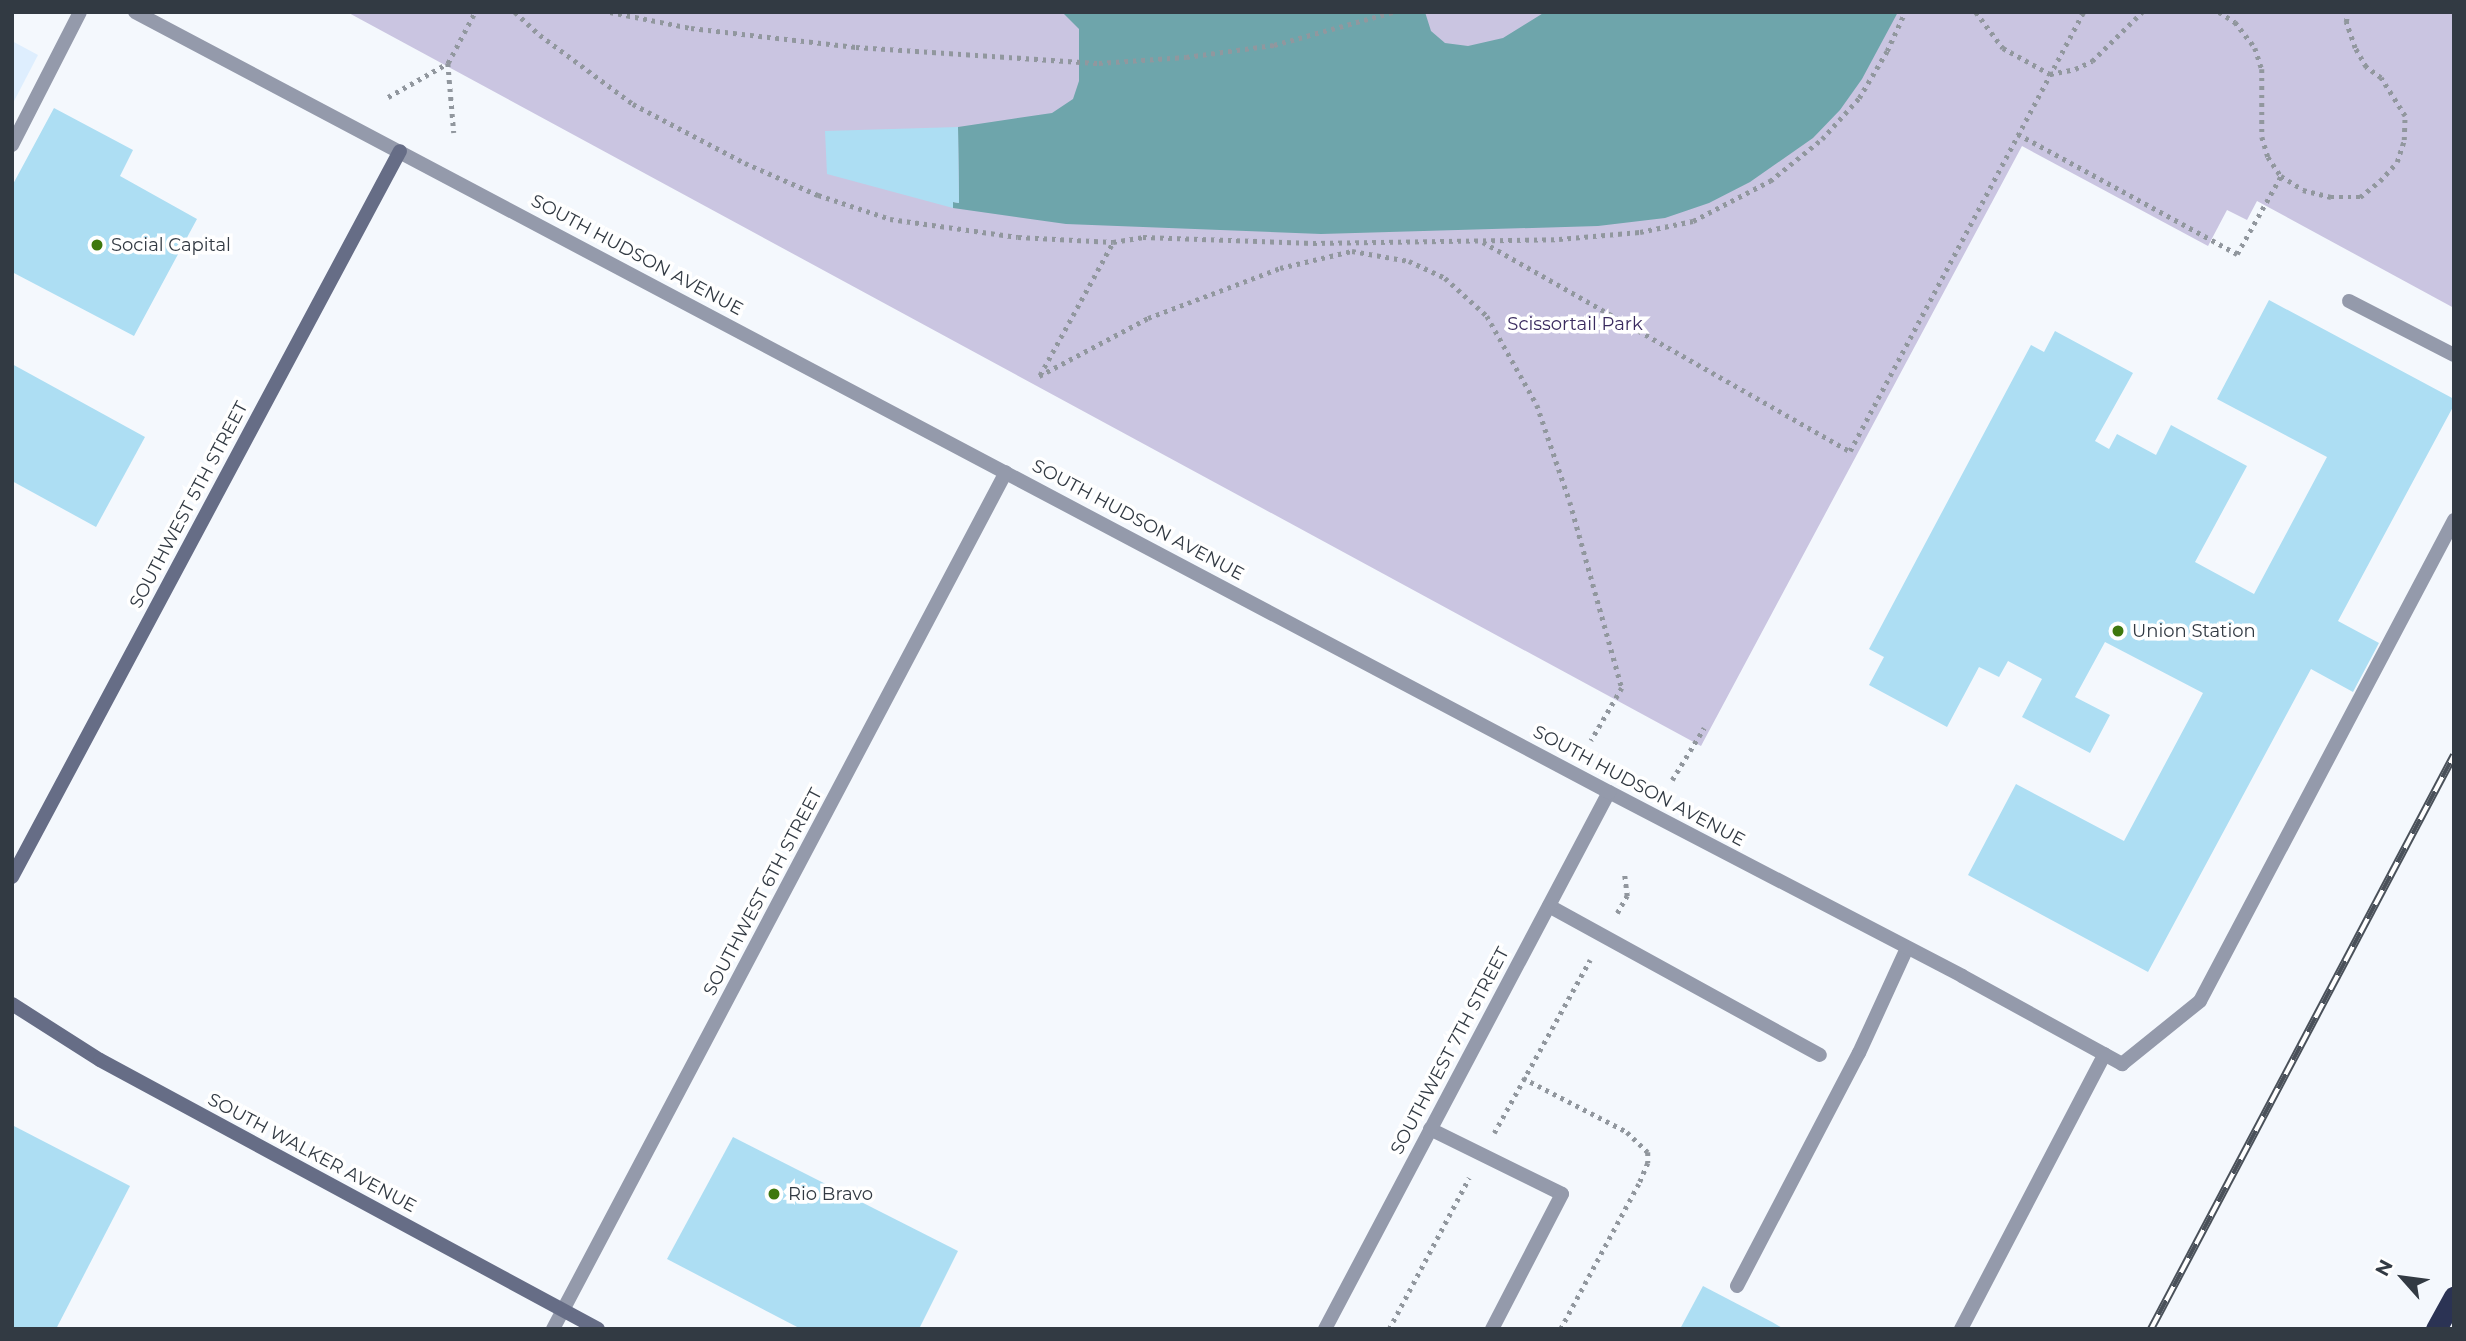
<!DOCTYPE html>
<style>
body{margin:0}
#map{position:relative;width:2466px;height:1341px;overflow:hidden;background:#f4f8fd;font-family:Montserrat,sans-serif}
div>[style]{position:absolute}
.built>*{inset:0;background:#deeefe}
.green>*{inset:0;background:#cac5e1}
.water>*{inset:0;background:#6ea5ab}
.building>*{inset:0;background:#addef3}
.path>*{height:4.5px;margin-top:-2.25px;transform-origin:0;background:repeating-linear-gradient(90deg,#91979e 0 3.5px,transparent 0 8.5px)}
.service>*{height:14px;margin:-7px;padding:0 7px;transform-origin:7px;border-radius:7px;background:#949aab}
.minor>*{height:14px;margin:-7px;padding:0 7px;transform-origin:7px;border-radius:7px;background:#949aab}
.tertiary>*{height:14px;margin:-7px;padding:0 7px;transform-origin:7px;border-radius:7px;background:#949aab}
.secondary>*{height:14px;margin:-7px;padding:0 7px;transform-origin:7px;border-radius:7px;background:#666d86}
.motorway>*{height:21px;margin:-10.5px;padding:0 10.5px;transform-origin:10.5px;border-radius:10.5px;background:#2b3354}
.rail>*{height:8px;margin-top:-4px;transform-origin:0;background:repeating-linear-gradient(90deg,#fff 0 16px,#4a515a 0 32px);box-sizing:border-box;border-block:2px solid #4a515a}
.dots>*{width:19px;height:19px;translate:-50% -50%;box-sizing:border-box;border:4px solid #fff;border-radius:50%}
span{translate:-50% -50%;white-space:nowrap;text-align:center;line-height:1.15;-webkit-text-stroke:7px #fff;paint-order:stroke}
.poi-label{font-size:18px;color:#323a43}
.left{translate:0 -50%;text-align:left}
.street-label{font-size:18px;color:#323a43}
.park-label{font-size:18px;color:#3a2b5f}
.frame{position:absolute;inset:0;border:14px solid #323a43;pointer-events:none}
.north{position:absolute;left:2368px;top:1243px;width:70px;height:70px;-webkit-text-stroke:5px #fff;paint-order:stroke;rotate:298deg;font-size:19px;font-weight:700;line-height:28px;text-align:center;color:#323a43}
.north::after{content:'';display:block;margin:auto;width:24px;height:32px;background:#323a43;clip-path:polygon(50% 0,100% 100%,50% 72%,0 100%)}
</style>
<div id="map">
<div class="built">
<div style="clip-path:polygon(12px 41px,38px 55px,12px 105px)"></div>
</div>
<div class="green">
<div style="clip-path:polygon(347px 12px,2454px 12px,2454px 308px,2257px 201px,2247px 220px,2227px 210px,2208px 246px,2022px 146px,1701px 746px)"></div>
</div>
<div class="water">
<div style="clip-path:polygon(1062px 12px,1425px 12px,1431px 31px,1445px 43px,1468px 46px,1503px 38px,1545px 12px,1898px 12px,1862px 79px,1840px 110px,1813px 138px,1750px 182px,1709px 203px,1665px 218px,1598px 226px,1321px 234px,1066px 224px,953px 208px,953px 202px,959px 203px,958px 127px,1052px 113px,1073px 99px,1079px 81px,1079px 29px)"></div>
</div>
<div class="building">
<div style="clip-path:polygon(54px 108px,133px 150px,120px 176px,197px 219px,134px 336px,12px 272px,12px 186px)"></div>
<div style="clip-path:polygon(958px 127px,959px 203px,953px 202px,953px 208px,827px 174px,825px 131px)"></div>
<div style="clip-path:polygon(2269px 300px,2454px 399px,2454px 405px,2338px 621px,2379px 643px,2353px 692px,2311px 669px,2148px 972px,1968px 875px,2016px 784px,2124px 841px,2203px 693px,2105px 642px,2075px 697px,2110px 715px,2090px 753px,2022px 717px,2042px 679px,2008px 661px,1999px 677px,1979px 667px,1947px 727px,1869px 685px,1884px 657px,1869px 649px,2031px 345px,2044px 352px,2055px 331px,2133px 373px,2095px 441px,2109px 449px,2117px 434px,2156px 455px,2171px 425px,2247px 466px,2195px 562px,2254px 594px,2327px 457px,2217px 399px)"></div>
<div style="clip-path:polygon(12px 364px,145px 437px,96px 527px,12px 481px)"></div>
<div style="clip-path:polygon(12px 1125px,130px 1186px,56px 1329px,12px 1329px)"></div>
<div style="clip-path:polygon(733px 1137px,958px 1251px,919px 1329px,801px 1329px,667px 1259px)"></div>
<div style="clip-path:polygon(1703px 1286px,1772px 1322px,1784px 1329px,1680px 1329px)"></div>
</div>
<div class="path">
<div style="left:515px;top:12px;width:34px;rotate:43deg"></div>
<div style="left:540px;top:35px;width:116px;rotate:36.6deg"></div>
<div style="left:633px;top:104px;width:127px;rotate:27.8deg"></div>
<div style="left:745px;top:163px;width:80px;rotate:23.7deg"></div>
<div style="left:818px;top:195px;width:76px;rotate:18.4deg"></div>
<div style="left:890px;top:219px;width:129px;rotate:8deg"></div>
<div style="left:1018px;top:237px;width:95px;rotate:3deg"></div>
<div style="left:1113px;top:242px;width:30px;rotate:-9deg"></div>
<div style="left:1143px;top:237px;width:170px;rotate:2deg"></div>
<div style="left:1313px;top:243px;width:246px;rotate:-0.9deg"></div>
<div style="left:1559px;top:239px;width:81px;rotate:-4.9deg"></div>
<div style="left:1640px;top:232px;width:54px;rotate:-11.7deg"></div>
<div style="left:1693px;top:221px;width:87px;rotate:-27.5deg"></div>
<div style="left:1770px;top:181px;width:67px;rotate:-38.9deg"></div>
<div style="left:1822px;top:139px;width:55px;rotate:-47.9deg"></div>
<div style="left:1859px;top:98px;width:55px;rotate:-59.2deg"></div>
<div style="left:1887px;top:51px;width:43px;rotate:-65.2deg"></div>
<div style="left:610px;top:12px;width:83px;rotate:11.2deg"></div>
<div style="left:691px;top:28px;width:166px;rotate:6.6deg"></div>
<div style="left:856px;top:47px;width:244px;rotate:3.8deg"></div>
<div style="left:1099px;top:63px;width:87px;rotate:-3.9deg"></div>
<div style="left:1186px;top:57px;width:89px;rotate:-7.8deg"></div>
<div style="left:1274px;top:45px;width:123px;rotate:-15.5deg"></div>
<div style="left:1976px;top:12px;width:45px;rotate:53.1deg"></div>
<div style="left:2003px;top:48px;width:54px;rotate:29deg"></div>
<div style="left:2050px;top:74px;width:25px;rotate:-11deg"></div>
<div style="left:2075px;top:69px;width:19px;rotate:-25deg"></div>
<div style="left:2092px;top:61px;width:70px;rotate:-44.4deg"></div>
<div style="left:2219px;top:12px;width:19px;rotate:32deg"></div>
<div style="left:2235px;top:22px;width:33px;rotate:52deg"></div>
<div style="left:2255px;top:48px;width:22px;rotate:72deg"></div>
<div style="left:2262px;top:69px;width:68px;rotate:90deg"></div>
<div style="left:2262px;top:137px;width:21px;rotate:73deg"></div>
<div style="left:2268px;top:157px;width:23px;rotate:56deg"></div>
<div style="left:2281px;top:176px;width:26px;rotate:32deg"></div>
<div style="left:2303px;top:190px;width:29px;rotate:14deg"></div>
<div style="left:2331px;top:197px;width:29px"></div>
<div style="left:2360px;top:197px;width:26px;rotate:-39deg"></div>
<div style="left:2380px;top:181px;width:25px;rotate:-48deg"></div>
<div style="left:2397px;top:162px;width:23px;rotate:-72deg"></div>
<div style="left:2404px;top:140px;width:24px;rotate:-88deg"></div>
<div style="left:2405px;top:116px;width:45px;rotate:-122.3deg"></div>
<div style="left:2381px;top:78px;width:19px;rotate:-144deg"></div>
<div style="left:2366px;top:67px;width:22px;rotate:-120deg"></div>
<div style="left:2355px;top:48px;width:28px;rotate:-109deg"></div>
<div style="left:2346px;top:22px;width:10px;rotate:-79deg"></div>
<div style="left:448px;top:63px;width:70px;rotate:85.1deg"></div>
<div style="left:388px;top:97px;width:69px;rotate:-29.5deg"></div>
<div style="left:448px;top:63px;width:58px;rotate:-62.1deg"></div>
<div style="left:2018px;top:134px;width:250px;rotate:28.7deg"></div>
<div style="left:2237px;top:254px;width:90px;rotate:-60.6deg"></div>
<div style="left:1483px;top:242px;width:422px;rotate:29.7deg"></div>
<div style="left:1850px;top:451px;width:497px;rotate:-62deg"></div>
<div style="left:1040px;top:375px;width:152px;rotate:-61.2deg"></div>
<div style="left:1039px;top:376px;width:123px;rotate:-28deg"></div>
<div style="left:1148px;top:318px;width:141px;rotate:-20.7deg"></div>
<div style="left:1280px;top:268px;width:74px;rotate:-13.3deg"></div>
<div style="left:1352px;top:251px;width:58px;rotate:10deg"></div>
<div style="left:1409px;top:261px;width:40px;rotate:25deg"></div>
<div style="left:1445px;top:278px;width:57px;rotate:42.1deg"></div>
<div style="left:1487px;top:316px;width:102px;rotate:60.7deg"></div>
<div style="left:1537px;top:405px;width:102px;rotate:71.2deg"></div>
<div style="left:1570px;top:502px;width:193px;rotate:74.4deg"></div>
<div style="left:1622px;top:688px;width:61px;rotate:120.3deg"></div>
<div style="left:1672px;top:780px;width:61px;rotate:-58.4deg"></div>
<div style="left:1617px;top:913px;width:20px;rotate:-60deg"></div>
<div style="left:1627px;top:896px;width:25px;rotate:-97deg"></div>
<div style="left:1523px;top:1078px;width:117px;rotate:27.4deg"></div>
<div style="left:1627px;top:1132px;width:29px;rotate:44deg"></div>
<div style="left:1648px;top:1152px;width:11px;rotate:90deg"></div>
<div style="left:1648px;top:1163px;width:23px;rotate:113deg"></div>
<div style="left:1639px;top:1184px;width:165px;rotate:118.3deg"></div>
<div style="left:1494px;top:1133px;width:198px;rotate:-61deg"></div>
<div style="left:1389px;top:1329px;width:171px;rotate:-62.1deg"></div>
</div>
<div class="service">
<div style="left:12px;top:145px;width:149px;rotate:-62.9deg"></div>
<div style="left:2349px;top:301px;width:118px;rotate:27.2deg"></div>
<div style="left:1549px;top:906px;width:309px;rotate:28.8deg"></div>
<div style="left:2122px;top:1064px;width:100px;rotate:-38.9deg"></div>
<div style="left:2200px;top:1001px;width:544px;rotate:-62.16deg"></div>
<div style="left:1430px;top:1129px;width:147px;rotate:26.2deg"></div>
<div style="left:1562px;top:1194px;width:152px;rotate:117.4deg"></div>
<div style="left:1737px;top:1286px;width:263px;rotate:-62.4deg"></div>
<div style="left:1859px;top:1053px;width:115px;rotate:-65.4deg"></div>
<div style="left:1961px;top:1329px;width:310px;rotate:-62.4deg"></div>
</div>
<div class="minor">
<div style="left:1325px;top:1329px;width:607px;rotate:-62.13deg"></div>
<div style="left:1609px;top:792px;width:398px;rotate:27.5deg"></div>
<div style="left:1962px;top:976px;width:183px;rotate:28.8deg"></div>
</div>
<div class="tertiary">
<div style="left:135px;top:12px;width:1668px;rotate:27.89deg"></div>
<div style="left:553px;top:1329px;width:969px;rotate:-62.14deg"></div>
</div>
<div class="secondary">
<div style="left:12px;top:877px;width:823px;rotate:-61.88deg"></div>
<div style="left:12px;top:1004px;width:104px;rotate:32.5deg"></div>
<div style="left:100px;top:1060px;width:566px;rotate:28.38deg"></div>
</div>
<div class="motorway">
<div style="left:2436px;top:1329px;width:37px;rotate:-61deg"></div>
</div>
<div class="rail">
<div style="left:2151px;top:1329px;width:649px;rotate:-62.17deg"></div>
</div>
<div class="dots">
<div style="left:97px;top:245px;background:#3e780e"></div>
<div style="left:2118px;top:631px;background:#3e780e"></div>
<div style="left:774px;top:1194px;background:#3e780e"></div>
</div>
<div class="poi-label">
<span class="left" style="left:111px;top:245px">Social Capital</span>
<span class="left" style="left:2132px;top:631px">Union Station</span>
<span class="left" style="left:788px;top:1194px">Rio Bravo</span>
</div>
<div class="street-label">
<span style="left:637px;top:255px;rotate:28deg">SOUTH HUDSON AVENUE</span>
<span style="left:189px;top:505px;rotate:-62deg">SOUTHWEST 5TH STREET</span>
<span style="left:1138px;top:520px;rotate:28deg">SOUTH HUDSON AVENUE</span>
<span style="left:1639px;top:786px;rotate:28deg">SOUTH HUDSON AVENUE</span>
<span style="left:763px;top:892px;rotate:-62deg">SOUTHWEST 6TH STREET</span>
<span style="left:1450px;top:1051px;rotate:-62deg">SOUTHWEST 7TH STREET</span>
<span style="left:312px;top:1153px;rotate:28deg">SOUTH WALKER AVENUE</span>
</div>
<div class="park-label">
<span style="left:1575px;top:324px">Scissortail Park</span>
</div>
<div class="frame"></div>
<div class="north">N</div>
</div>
